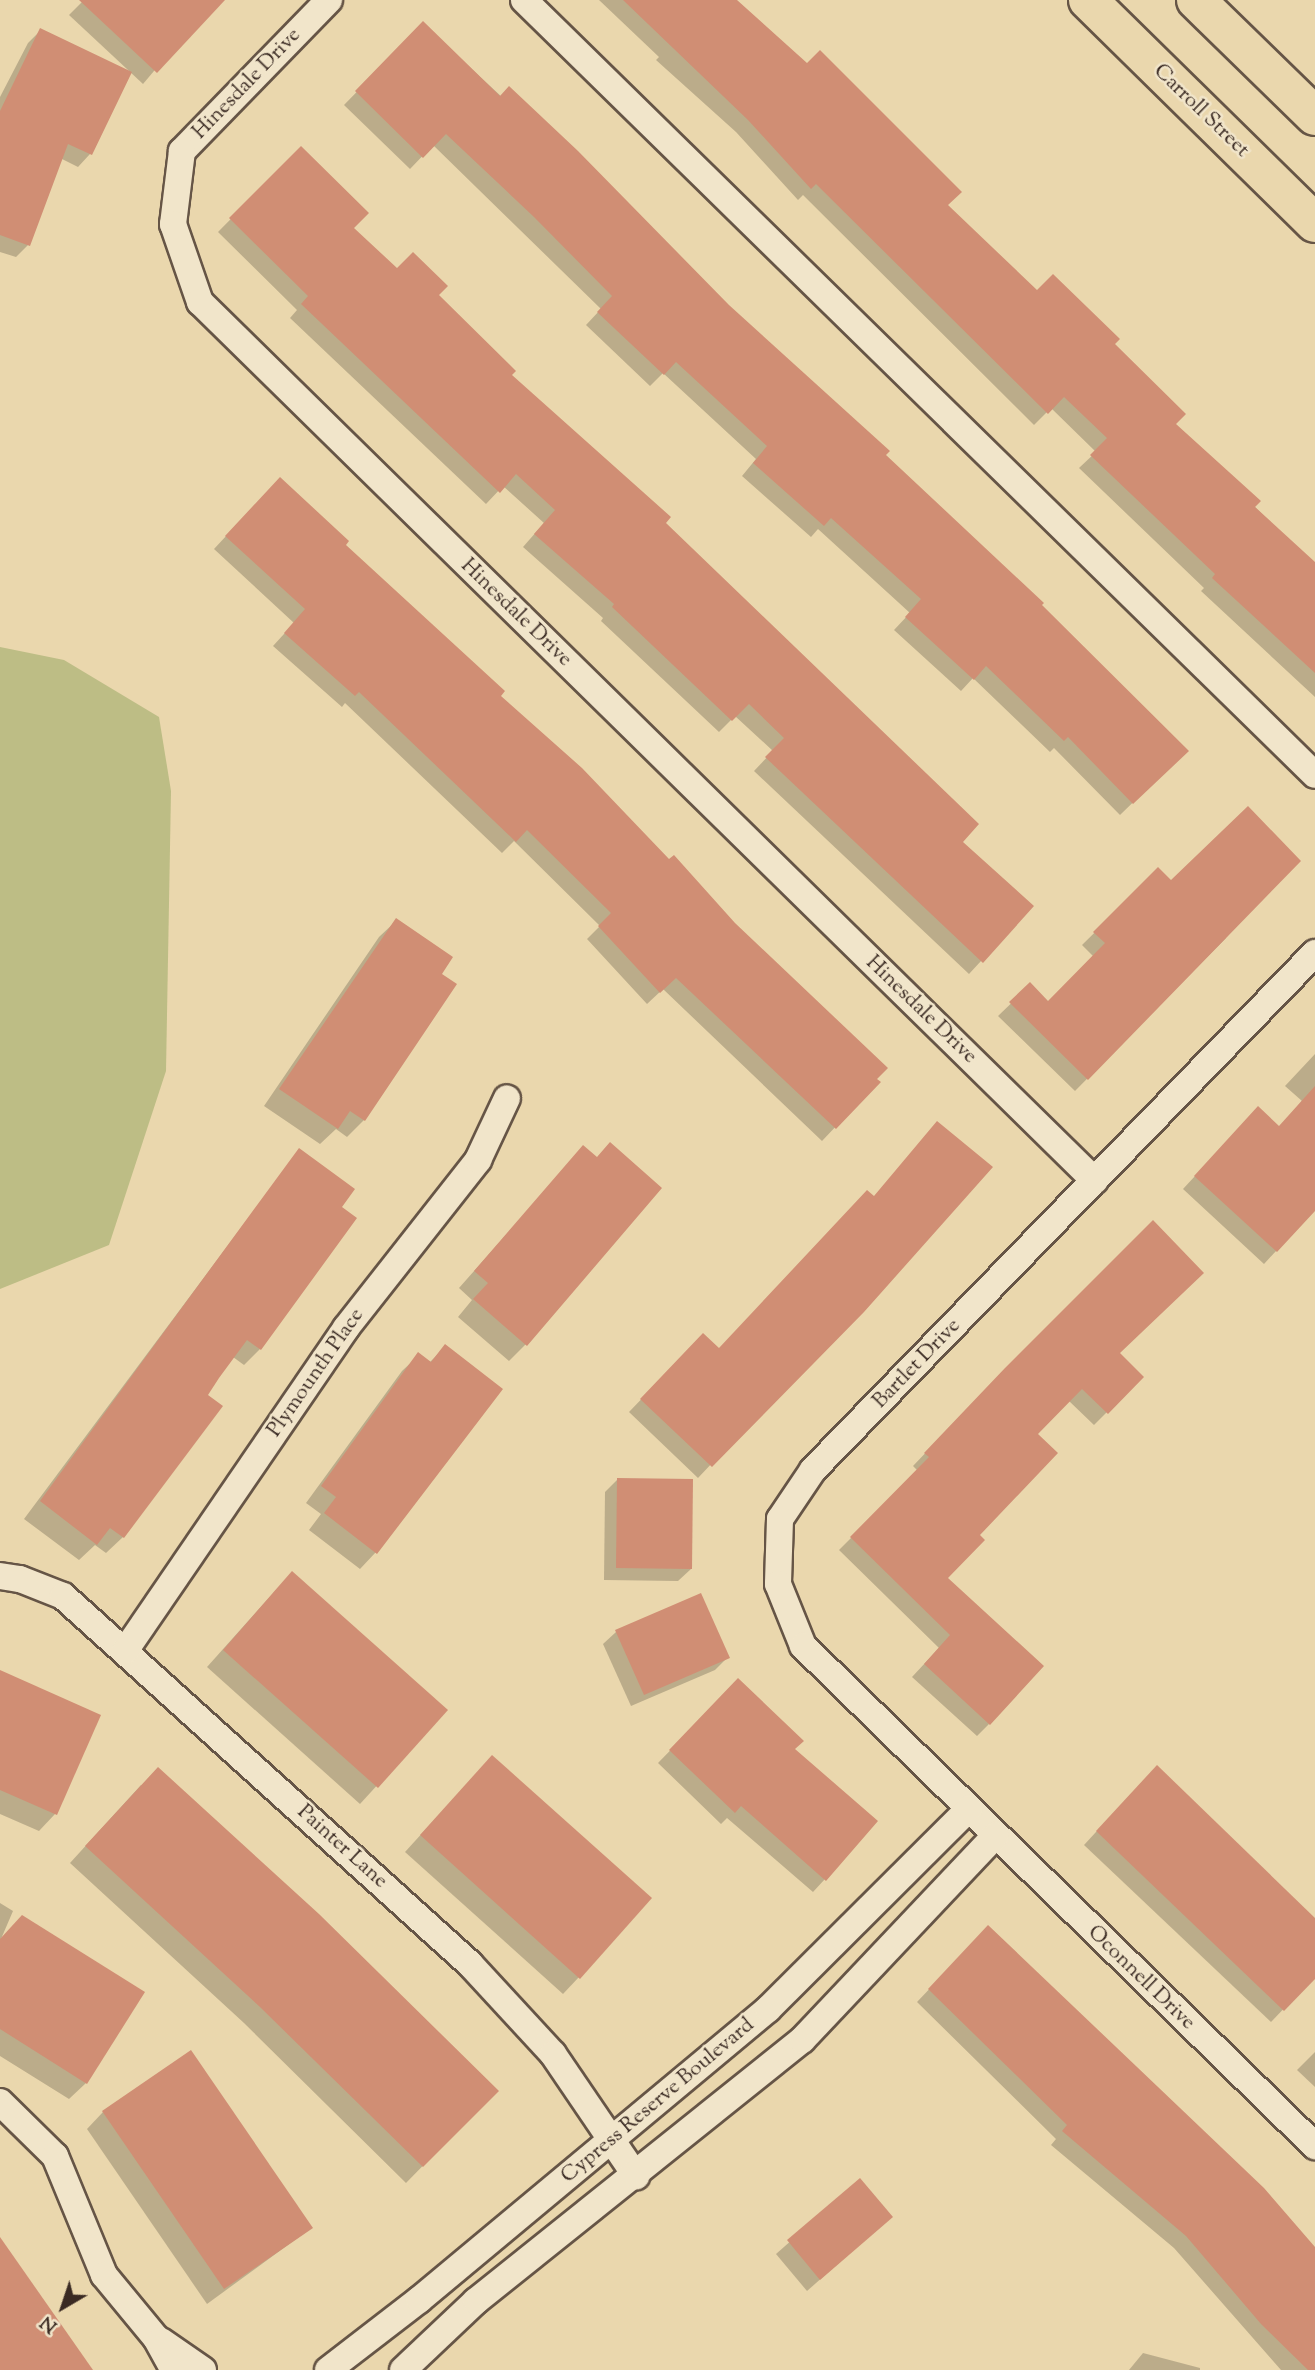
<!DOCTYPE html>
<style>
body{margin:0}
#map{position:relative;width:1315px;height:2370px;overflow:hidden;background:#ead7ad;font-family:"Sorts Mill Goudy",serif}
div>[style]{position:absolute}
.green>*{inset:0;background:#bdbd85}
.shadow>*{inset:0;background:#0003}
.building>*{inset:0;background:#d08e74}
.roads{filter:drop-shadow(2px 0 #665546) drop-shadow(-2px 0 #665546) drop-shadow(0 2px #665546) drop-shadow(0 -2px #665546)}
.minor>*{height:26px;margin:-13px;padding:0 13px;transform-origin:13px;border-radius:13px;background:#f1e5ca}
.primary>*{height:38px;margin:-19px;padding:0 19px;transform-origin:19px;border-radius:19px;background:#ead7ad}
span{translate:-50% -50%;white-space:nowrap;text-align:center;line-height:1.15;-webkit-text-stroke:5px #f1e5ca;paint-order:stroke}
.street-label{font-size:21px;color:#3a2a23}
.north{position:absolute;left:28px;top:2272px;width:70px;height:70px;-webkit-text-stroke:5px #f1e5ca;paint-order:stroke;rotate:219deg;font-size:19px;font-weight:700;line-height:28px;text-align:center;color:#3a2a23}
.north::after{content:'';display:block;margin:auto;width:24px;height:32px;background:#3a2a23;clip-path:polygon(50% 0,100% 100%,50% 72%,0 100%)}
</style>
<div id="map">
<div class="green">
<div style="clip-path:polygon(0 647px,64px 660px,159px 717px,171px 791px,166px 1071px,109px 1245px,0 1289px)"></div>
</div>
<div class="shadow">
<div style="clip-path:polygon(84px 0,214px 0,143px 84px,69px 15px)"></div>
<div style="clip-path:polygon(599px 0,735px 0,1037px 292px,1113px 344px,1173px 425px,1315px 567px,1315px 697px,1201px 591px,1204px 588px,1079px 468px,1096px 452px,1051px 408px,1034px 425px,803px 195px,798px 200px,736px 132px,656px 60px,659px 57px)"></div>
<div style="clip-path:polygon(423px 24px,728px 306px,1186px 751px,1120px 815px,1054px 748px,1050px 752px,973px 678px,961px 691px,894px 630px,910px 613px,818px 529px,811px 537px,742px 476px,756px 459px,663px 373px,650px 386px,586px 325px,601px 309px,433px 145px,410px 169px,344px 105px)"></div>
<div style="clip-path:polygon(41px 30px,130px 73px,90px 154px,78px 167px,60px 158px,28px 245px,16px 257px,0 252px,0 97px,28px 43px)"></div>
<div style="clip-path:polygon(301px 148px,352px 229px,397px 271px,436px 295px,509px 375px,663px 523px,961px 842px,1032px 906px,969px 974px,754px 771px,773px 751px,735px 716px,719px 732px,601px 621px,603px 618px,523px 547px,544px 523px,503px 486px,486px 504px,290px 318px,297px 310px,218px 232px)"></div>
<div style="clip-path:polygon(267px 492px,343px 545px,878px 1082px,822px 1141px,663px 989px,647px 1004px,587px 939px,600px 926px,514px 841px,502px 853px,345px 703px,342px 707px,273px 646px,294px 623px,214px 549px)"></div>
<div style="clip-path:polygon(1158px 870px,1226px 938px,1075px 1091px,998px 1016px,1030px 985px,1048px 1003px,1094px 957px,1082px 945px)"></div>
<div style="clip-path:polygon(396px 921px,439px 974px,455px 985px,364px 1120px,347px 1137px,336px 1129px,320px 1144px,264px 1106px,379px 937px)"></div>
<div style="clip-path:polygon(1315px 1054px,1315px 1209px,1264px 1264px,1183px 1189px,1246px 1121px,1279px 1128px,1302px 1101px,1285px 1086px)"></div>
<div style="clip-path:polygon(583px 1148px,526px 1344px,509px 1361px,458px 1317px,472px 1300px,459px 1288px)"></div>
<div style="clip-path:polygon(299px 1150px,340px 1207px,260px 1349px,244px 1365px,233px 1357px,205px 1395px,123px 1537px,106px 1553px,95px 1545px,79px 1560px,24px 1519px)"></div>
<div style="clip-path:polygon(990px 1168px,698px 1478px,629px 1412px,703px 1335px,718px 1350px,873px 1198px)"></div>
<div style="clip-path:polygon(445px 1347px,376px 1552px,360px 1569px,309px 1530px,321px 1514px,306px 1503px,402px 1371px,419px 1355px,429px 1363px)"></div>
<div style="clip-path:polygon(1118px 1353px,1142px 1377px,1094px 1425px,1069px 1401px,1036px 1435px,977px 1535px,945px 1578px,989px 1724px,977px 1736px,912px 1677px,939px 1648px,839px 1550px,918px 1471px,913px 1466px,992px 1383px)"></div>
<div style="clip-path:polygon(618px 1479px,691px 1569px,678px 1581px,604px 1580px,605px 1492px)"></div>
<div style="clip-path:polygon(276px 1590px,446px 1710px,360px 1804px,207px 1667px)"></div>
<div style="clip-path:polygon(616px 1632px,728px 1657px,715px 1670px,631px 1706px,603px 1644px)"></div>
<div style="clip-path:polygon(0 1672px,99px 1716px,55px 1814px,39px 1831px,0 1814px)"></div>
<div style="clip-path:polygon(738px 1681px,793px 1749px,825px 1879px,813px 1892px,727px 1818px,721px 1824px,658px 1763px)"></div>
<div style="clip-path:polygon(476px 1774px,579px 1977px,563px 1994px,405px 1852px)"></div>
<div style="clip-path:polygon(1144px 1780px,1315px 1919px,1315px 1976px,1271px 2022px,1084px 1845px)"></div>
<div style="clip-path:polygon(141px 1785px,496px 2091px,406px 2183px,244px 2023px,70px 1863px)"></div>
<div style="clip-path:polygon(0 1903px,13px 1911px,1px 1939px,86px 2083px,69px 2099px,0 2056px)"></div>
<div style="clip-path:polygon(976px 1940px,1315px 2249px,1315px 2370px,1281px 2370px,1174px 2248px,1051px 2145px,1056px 2139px,917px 2002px)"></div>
<div style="clip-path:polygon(1315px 2052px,1315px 2087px,1297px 2070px)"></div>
<div style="clip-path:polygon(103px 2112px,311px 2228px,207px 2304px,87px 2129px)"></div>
<div style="clip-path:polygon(860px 2180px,891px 2217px,807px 2291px,776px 2254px)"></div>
<div style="clip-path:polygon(1143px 2353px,1200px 2368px,1200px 2370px,1129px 2370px)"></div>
</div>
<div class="building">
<div style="clip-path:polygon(79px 0,225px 0,157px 73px)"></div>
<div style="clip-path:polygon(623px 0,737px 0,807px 63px,820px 50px,962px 192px,948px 205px,1037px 290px,1053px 274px,1120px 339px,1115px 344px,1186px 414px,1176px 424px,1261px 501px,1255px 507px,1315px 562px,1315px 673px,1212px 578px,1215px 574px,1090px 455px,1107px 438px,1064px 397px,1048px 414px,816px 184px,811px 189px,748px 120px)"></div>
<div style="clip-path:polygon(423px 21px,500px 96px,509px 86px,578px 151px,729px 305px,890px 451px,886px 455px,1044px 603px,1042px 605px,1189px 751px,1133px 804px,1068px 737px,1064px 741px,986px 666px,974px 680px,905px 617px,921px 599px,831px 518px,824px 526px,753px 463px,767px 446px,676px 362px,664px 375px,597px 312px,612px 296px,534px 217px,446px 134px,423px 158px,355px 91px)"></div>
<div style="clip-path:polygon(40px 28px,132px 72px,92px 155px,68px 144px,30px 246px,0 235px,0 111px)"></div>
<div style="clip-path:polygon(301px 146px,369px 213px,354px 228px,397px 268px,413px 252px,448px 286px,439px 295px,516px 371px,512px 375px,671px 517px,666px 523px,979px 824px,963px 842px,1034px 906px,983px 963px,765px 757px,784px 738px,749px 704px,732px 721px,612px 607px,614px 604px,534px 534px,555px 510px,516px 474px,500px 493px,301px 304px,308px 296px,229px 218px)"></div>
<div style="clip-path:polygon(280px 477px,349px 541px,346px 545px,505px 691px,501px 696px,582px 768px,669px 859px,674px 855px,735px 923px,888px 1068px,877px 1079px,881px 1082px,836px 1129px,676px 978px,660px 993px,598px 926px,611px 913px,527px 830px,516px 842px,359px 692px,355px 696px,284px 633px,305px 609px,225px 536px)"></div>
<div style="clip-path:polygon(1248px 806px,1301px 861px,1088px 1080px,1009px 1002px,1030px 982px,1048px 1001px,1105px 943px,1093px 932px,1158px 867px,1171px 880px)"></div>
<div style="clip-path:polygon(396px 918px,453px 957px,442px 974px,457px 984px,365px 1121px,350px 1111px,338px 1129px,279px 1089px)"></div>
<div style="clip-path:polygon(1315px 1086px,1315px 1211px,1277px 1252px,1194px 1176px,1258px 1106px,1279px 1126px)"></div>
<div style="clip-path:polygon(937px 1121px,993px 1167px,864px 1312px,712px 1467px,640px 1399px,703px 1333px,719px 1348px,867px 1190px,874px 1196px)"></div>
<div style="clip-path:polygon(610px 1142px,662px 1188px,527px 1346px,473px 1299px,488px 1283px,474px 1271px,583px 1145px,597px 1157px)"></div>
<div style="clip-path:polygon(299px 1148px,355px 1189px,342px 1207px,357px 1218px,261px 1350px,247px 1340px,219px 1378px,208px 1395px,223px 1406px,124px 1538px,110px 1528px,97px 1545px,40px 1501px)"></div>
<div style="clip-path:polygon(1153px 1220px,1204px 1273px,1120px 1353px,1144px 1377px,1108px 1414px,1082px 1389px,1038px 1434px,1058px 1453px,980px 1535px,985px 1540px,948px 1578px,1044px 1666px,990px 1725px,924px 1664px,950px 1635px,850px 1537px,929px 1457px,924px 1453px,1005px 1368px)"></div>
<div style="clip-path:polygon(445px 1344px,503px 1389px,377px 1554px,324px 1513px,336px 1497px,321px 1486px,418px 1352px,431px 1362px)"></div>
<div style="clip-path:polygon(617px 1478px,693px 1479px,692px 1569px,616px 1568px)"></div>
<div style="clip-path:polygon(292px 1571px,448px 1710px,378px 1788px,223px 1650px)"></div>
<div style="clip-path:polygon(701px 1593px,730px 1658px,644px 1695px,615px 1630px)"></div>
<div style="clip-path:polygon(0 1670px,101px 1715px,57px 1815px,0 1790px)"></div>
<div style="clip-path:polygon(738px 1678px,804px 1741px,795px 1749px,878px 1821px,826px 1881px,741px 1806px,735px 1813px,669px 1750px)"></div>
<div style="clip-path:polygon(492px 1755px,652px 1898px,580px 1979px,420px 1835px)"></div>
<div style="clip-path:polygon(1157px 1765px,1315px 1918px,1315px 1979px,1284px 2011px,1096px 1831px)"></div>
<div style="clip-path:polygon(158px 1767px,319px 1914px,499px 2091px,423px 2167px,260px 2007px,85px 1846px)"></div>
<div style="clip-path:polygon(22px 1915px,145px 1992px,87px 2084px,0 2029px,0 1939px)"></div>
<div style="clip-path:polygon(988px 1925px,1264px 2188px,1315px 2247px,1315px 2370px,1308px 2370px,1261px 2324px,1186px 2236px,1062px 2131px,1067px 2125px,928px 1989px)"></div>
<div style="clip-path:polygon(191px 2050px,313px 2228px,224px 2289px,102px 2111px)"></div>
<div style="clip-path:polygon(860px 2178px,893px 2217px,820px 2280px,787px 2240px)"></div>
<div style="clip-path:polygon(0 2237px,93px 2370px,0 2370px)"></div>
</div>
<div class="roads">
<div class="minor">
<div style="left:329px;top:0;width:211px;rotate:134.2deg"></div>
<div style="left:182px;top:151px;width:74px;rotate:97deg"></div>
<div style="left:173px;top:224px;width:83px;rotate:70.9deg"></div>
<div style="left:200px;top:302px;width:1254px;rotate:44.48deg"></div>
<div style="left:524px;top:0;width:1107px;rotate:44.41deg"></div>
<div style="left:1315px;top:953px;width:721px;rotate:134.16deg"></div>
<div style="left:813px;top:1470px;width:59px;rotate:124deg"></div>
<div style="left:780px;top:1519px;width:65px;rotate:91.8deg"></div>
<div style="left:778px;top:1584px;width:67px;rotate:68deg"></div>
<div style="left:803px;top:1646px;width:716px;rotate:44.32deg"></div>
<div style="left:0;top:1576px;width:20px;rotate:9deg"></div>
<div style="left:20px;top:1579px;width:46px;rotate:21.6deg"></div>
<div style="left:63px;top:1596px;width:549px;rotate:42.12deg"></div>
<div style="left:470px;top:1964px;width:122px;rotate:47.3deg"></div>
<div style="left:553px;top:2054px;width:148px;rotate:55.8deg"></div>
<div style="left:125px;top:1651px;width:391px;rotate:-55.6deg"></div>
<div style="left:346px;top:1328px;width:214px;rotate:-51.8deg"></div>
<div style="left:478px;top:1160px;width:68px;rotate:-64.9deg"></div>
<div style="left:0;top:2102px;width:77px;rotate:44.5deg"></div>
<div style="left:55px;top:2156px;width:129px;rotate:67.6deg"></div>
<div style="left:104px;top:2275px;width:82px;rotate:50.5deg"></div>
<div style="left:156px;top:2338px;width:37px;rotate:61deg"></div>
<div style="left:161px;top:2341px;width:51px;rotate:34.6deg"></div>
<div style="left:328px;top:2370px;width:115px;rotate:-37.6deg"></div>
<div style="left:419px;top:2300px;width:454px;rotate:-39.8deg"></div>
<div style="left:768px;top:2009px;width:284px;rotate:-44.9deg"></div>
<div style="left:403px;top:2370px;width:100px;rotate:-43.4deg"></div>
<div style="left:476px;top:2301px;width:418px;rotate:-38.7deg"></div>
<div style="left:802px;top:2040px;width:281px;rotate:-46.6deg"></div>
</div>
<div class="primary">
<div style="left:1088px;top:0;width:318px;rotate:44.5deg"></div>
<div style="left:1196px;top:0;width:166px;rotate:44.3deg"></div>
</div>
</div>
<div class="street-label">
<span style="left:247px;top:84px;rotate:-46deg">Hinesdale Drive</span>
<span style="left:1201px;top:111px;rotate:44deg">Carroll Street</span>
<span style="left:516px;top:613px;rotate:44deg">Hinesdale Drive</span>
<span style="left:921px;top:1010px;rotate:44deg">Hinesdale Drive</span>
<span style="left:917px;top:1364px;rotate:-46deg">Bartlet Drive</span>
<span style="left:316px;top:1373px;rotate:-55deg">Plymounth Place</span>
<span style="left:342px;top:1847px;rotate:42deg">Painter Lane</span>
<span style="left:1141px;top:1978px;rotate:44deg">Oconnell Drive</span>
<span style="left:658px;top:2101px;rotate:-40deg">Cypress Reserve Boulevard</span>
</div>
<div class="north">N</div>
</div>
